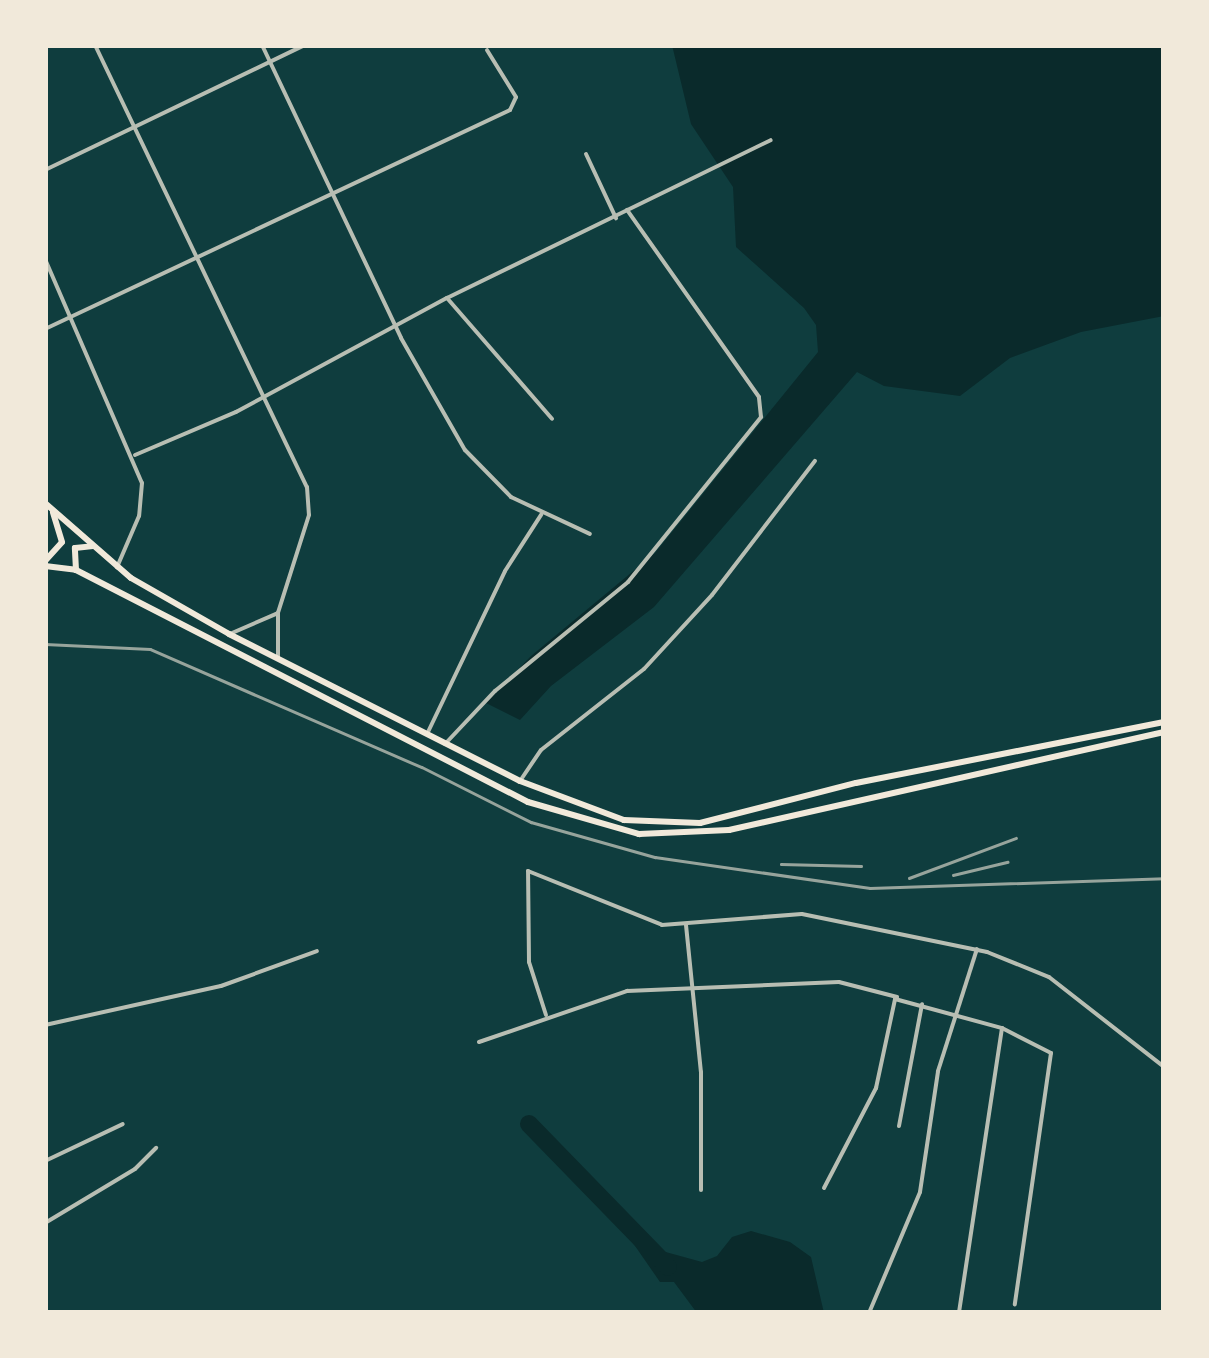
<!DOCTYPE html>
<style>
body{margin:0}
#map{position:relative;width:1209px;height:1358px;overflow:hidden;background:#0f3d3e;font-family:"PT Sans Narrow",sans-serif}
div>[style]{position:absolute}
.water>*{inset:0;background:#0a2a2b}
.river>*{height:18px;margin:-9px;padding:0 9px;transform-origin:9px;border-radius:9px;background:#0a2a2b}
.minor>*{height:4px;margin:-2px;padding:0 2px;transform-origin:2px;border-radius:2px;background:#b8beb3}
.trunk>*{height:6px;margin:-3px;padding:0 3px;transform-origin:3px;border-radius:3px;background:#f1e9da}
.rail>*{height:2.5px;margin:-1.25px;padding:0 1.25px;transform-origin:1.25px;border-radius:1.25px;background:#97a49c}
span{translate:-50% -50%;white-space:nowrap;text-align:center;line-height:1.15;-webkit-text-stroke:9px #f1e9da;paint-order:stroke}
.frame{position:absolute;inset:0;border:48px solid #f1e9da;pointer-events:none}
</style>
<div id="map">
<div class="water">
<div style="clip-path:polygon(672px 45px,1164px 45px,1164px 316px,1081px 332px,1010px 358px,960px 396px,884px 386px,857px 372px,654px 607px,551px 686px,520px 720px,486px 703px,531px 656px,655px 553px,818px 352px,816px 325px,804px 308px,736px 247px,733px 187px,691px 124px)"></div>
<div style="clip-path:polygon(751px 1231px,790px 1242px,811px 1257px,824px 1313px,697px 1313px,674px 1282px,660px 1282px,633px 1243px,702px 1262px,717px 1256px,732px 1237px)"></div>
</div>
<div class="river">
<div style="left:529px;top:1124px;width:199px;rotate:45.8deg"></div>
</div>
<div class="minor">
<div style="left:95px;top:45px;width:490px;rotate:64.4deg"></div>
<div style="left:307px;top:487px;width:28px;rotate:86deg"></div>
<div style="left:309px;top:515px;width:103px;rotate:107.6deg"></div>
<div style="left:278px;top:613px;width:44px;rotate:90deg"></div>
<div style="left:262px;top:45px;width:324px;rotate:64.6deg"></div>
<div style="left:401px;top:338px;width:129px;rotate:60.3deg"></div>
<div style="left:465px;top:450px;width:66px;rotate:45.6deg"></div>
<div style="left:511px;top:497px;width:87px;rotate:25.1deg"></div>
<div style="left:586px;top:154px;width:71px;rotate:64.9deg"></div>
<div style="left:45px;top:170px;width:288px;rotate:-25.7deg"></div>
<div style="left:45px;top:259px;width:244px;rotate:66.6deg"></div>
<div style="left:142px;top:483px;width:33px;rotate:95deg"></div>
<div style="left:139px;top:516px;width:56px;rotate:113.3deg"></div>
<div style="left:447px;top:298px;width:160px;rotate:49deg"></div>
<div style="left:45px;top:329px;width:514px;rotate:-25.22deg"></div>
<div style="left:510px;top:110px;width:14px;rotate:-65deg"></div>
<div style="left:516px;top:97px;width:55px;rotate:-121.7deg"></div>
<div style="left:135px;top:455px;width:110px;rotate:-23.1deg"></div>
<div style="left:236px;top:412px;width:240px;rotate:-28.4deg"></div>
<div style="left:447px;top:298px;width:360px;rotate:-26deg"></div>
<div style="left:232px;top:633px;width:50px;rotate:-23.5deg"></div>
<div style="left:428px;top:732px;width:178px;rotate:-64.4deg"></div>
<div style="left:505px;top:571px;width:67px;rotate:-57.3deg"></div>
<div style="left:445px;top:744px;width:73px;rotate:-46.7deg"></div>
<div style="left:495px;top:691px;width:172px;rotate:-39.3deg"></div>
<div style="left:628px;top:582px;width:212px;rotate:-51.1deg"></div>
<div style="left:761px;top:417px;width:20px;rotate:-96deg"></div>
<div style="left:759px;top:397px;width:229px;rotate:-125.2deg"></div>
<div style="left:520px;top:781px;width:37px;rotate:-56deg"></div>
<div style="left:541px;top:750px;width:131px;rotate:-38.2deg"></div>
<div style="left:644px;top:669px;width:100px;rotate:-47.4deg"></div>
<div style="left:712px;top:595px;width:169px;rotate:-52.5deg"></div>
<div style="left:686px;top:925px;width:148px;rotate:84.2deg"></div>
<div style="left:701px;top:1072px;width:118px;rotate:90deg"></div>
<div style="left:546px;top:1015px;width:56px;rotate:-107.8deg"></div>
<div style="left:529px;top:962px;width:91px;rotate:-90.6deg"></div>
<div style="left:528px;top:871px;width:144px;rotate:21.9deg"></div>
<div style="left:662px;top:925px;width:140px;rotate:-4.5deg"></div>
<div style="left:802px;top:914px;width:189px;rotate:11.6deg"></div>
<div style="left:987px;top:952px;width:67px;rotate:22deg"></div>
<div style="left:1049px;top:977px;width:146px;rotate:38deg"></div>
<div style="left:45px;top:1025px;width:180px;rotate:-12.5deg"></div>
<div style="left:221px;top:986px;width:102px;rotate:-20deg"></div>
<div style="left:1002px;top:1028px;width:55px;rotate:27deg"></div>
<div style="left:1051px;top:1053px;width:254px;rotate:98.2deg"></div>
<div style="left:479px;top:1042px;width:157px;rotate:-19deg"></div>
<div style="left:627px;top:991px;width:212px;rotate:-2.4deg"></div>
<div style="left:839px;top:982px;width:60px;rotate:14.5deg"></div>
<div style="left:899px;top:1126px;width:124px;rotate:-79.3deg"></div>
<div style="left:45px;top:1161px;width:86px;rotate:-25.4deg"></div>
<div style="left:824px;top:1188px;width:113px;rotate:-62.5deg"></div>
<div style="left:876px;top:1088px;width:91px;rotate:-77.9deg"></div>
<div style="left:895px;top:999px;width:111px;rotate:15.2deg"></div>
<div style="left:1002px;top:1028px;width:288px;rotate:98.6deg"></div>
<div style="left:45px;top:1223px;width:105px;rotate:-31deg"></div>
<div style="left:135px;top:1169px;width:30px;rotate:-45deg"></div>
<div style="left:869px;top:1313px;width:131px;rotate:-67.1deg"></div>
<div style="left:920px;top:1192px;width:122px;rotate:-81.5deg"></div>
<div style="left:938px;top:1071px;width:128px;rotate:-72.3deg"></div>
</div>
<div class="trunk">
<div style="left:45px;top:503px;width:114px;rotate:41.1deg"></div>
<div style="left:131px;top:578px;width:113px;rotate:29.7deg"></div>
<div style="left:229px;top:634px;width:326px;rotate:26.8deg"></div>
<div style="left:520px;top:781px;width:111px;rotate:20.6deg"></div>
<div style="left:624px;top:820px;width:76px;rotate:2.3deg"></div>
<div style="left:700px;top:823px;width:161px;rotate:-14.4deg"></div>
<div style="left:856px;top:783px;width:314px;rotate:-11.2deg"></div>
<div style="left:45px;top:561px;width:25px;rotate:-48deg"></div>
<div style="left:62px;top:542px;width:31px;rotate:-107deg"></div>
<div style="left:45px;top:566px;width:31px;rotate:7deg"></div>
<div style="left:76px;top:570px;width:508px;rotate:27.17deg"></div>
<div style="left:528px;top:802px;width:116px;rotate:16.1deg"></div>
<div style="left:639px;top:834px;width:90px;rotate:-2.5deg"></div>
<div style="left:729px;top:830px;width:446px;rotate:-12.7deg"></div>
<div style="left:76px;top:570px;width:22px;rotate:-93deg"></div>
<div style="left:75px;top:548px;width:18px;rotate:-6deg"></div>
</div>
<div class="rail">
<div style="left:45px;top:644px;width:105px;rotate:2.7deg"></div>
<div style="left:150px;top:649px;width:296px;rotate:23.5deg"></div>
<div style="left:422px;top:767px;width:122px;rotate:26.8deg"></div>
<div style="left:531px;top:822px;width:129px;rotate:15.8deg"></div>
<div style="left:655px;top:857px;width:217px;rotate:8.2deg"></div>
<div style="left:870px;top:888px;width:294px;rotate:-1.9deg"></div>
<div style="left:781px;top:864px;width:80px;rotate:1.4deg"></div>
<div style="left:953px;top:875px;width:56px;rotate:-13.5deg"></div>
<div style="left:909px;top:878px;width:114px;rotate:-20.5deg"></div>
</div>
<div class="frame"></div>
</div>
